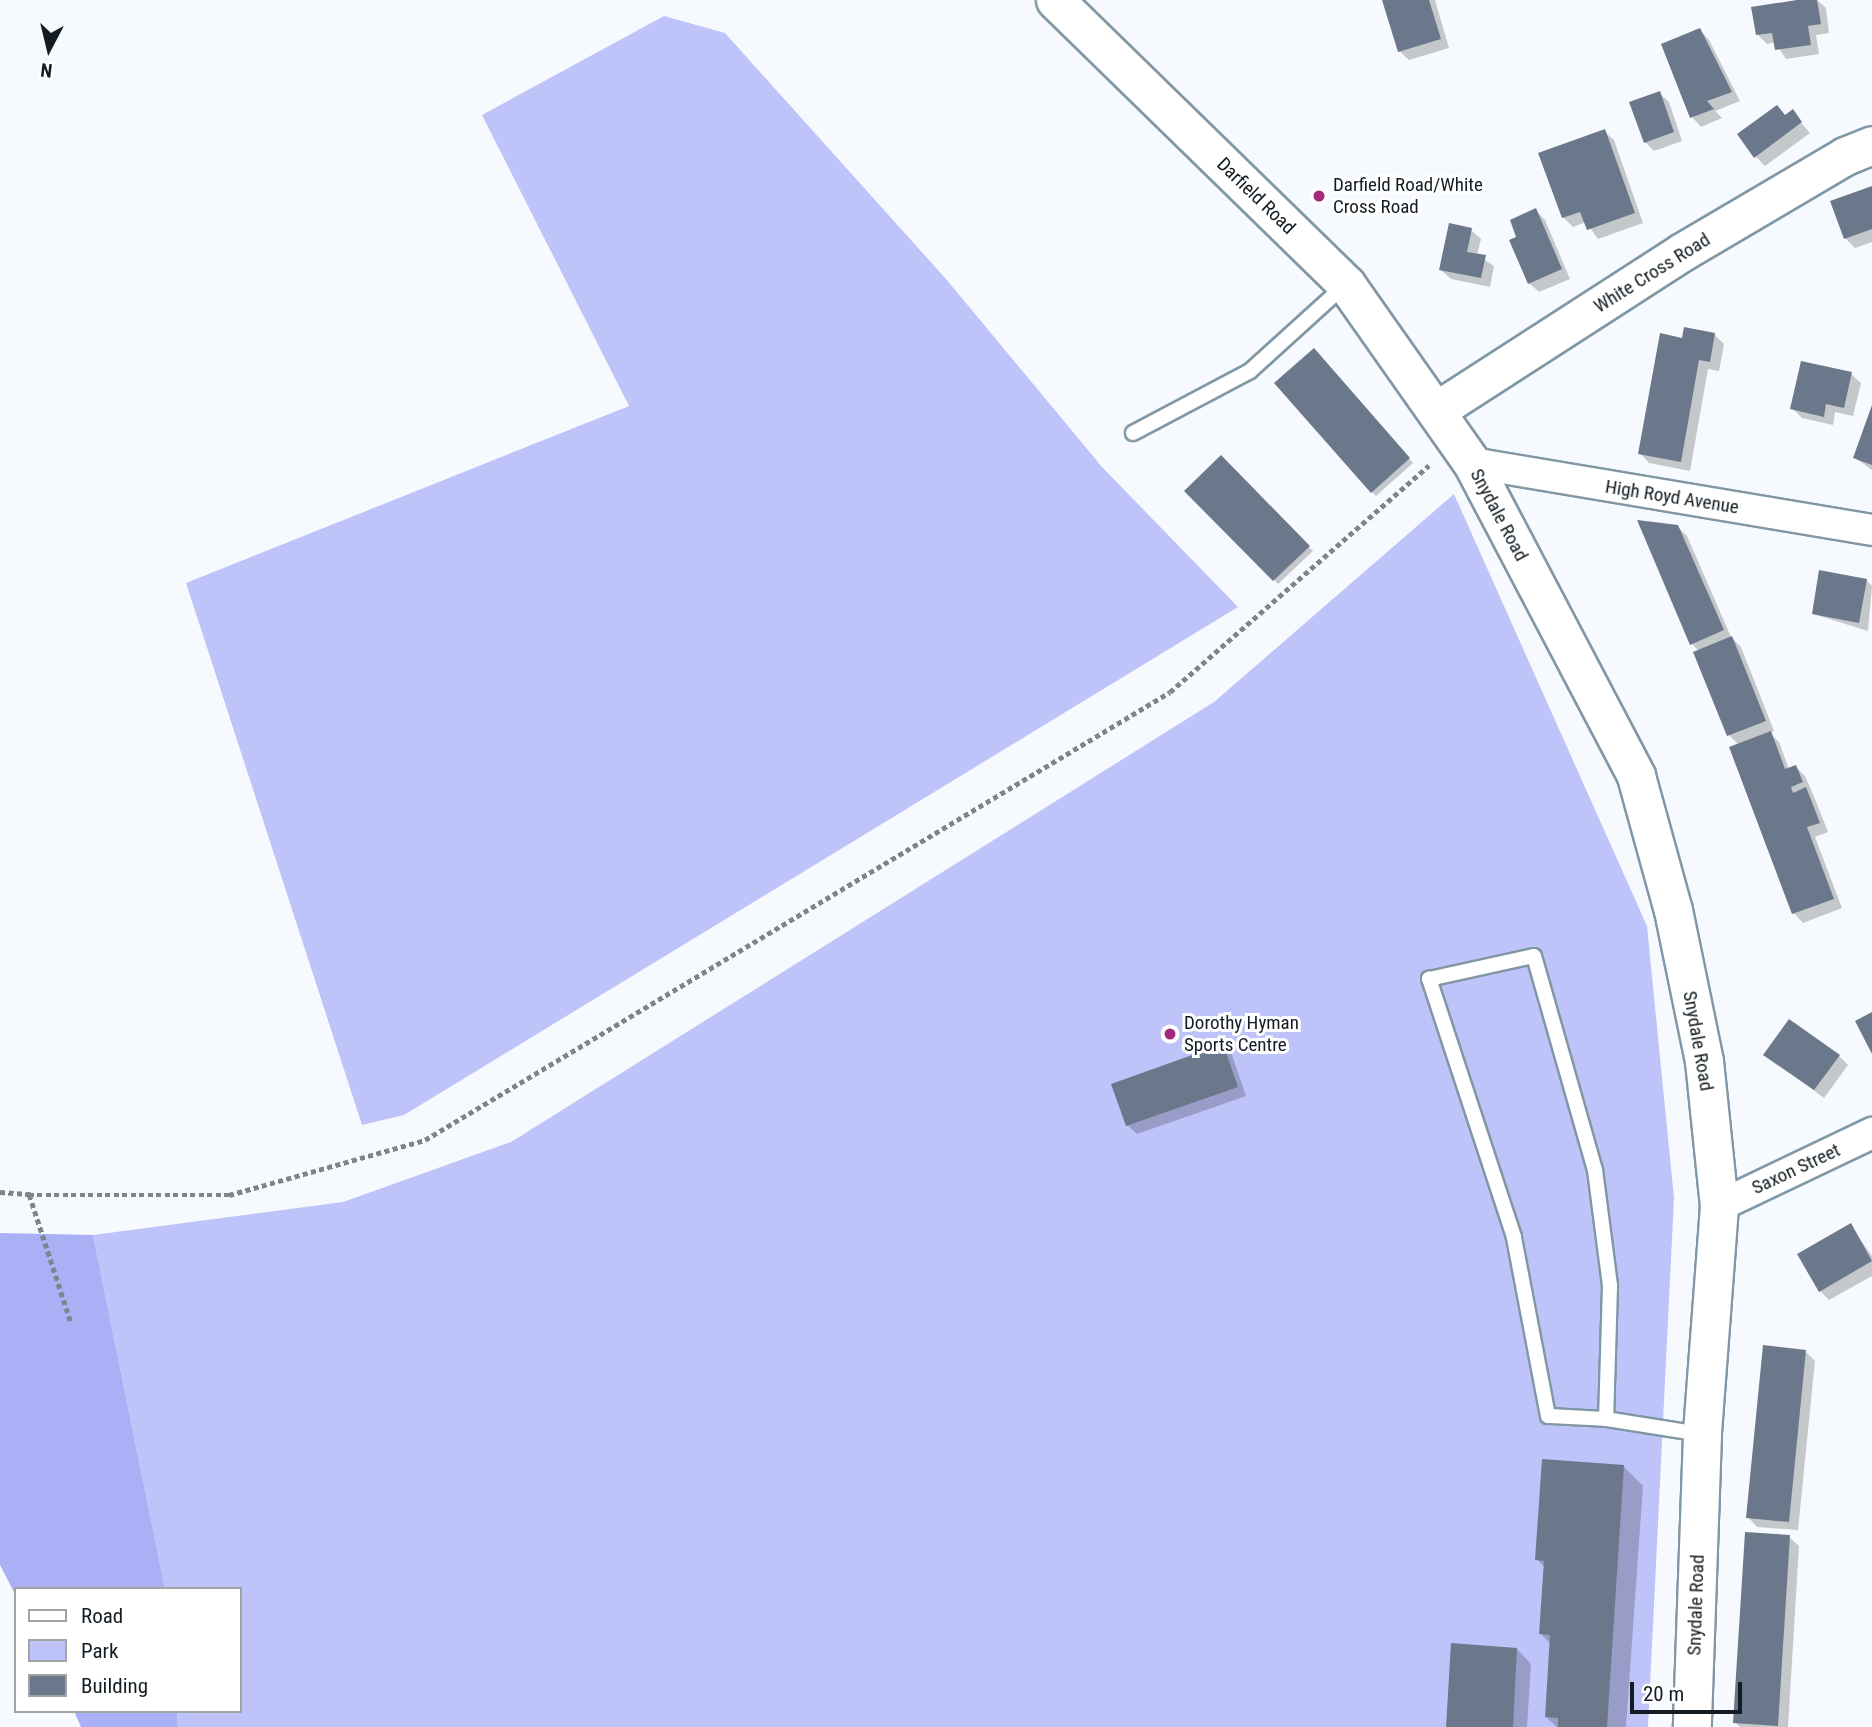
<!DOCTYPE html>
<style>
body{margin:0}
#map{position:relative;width:1872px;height:1727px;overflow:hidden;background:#f6fafe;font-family:"Roboto Condensed",sans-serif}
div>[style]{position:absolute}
.green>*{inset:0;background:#bec4f9}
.forest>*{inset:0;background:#a9b0f5}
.shadow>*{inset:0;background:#0003}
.building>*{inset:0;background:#6b788b}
.path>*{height:4.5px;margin-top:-2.25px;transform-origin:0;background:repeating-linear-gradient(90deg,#7e858a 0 5px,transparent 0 8.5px)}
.roads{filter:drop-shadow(2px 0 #8197a6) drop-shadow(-2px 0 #8197a6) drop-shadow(0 2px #8197a6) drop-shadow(0 -2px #8197a6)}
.service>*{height:14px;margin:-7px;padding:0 7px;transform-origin:7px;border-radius:7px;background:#fff}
.minor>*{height:30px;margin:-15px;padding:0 15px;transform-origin:15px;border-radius:15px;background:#fff}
.tertiary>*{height:37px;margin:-18.5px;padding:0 18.5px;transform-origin:18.5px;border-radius:18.5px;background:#fff}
.dots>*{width:19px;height:19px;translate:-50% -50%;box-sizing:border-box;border:4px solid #fff;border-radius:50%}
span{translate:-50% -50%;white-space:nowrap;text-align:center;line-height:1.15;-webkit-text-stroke:6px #fff;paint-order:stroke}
.poi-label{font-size:19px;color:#131c22}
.left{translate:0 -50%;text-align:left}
.street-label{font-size:19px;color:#131c22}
.legend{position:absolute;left:14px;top:1587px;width:228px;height:126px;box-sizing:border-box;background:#fff;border:2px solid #a1a4a7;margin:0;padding:9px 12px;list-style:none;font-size:21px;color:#131c22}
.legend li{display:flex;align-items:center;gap:14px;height:35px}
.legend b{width:35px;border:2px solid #a1a4a7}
.north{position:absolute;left:14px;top:14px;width:70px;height:70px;-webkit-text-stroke:5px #fff;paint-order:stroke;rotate:187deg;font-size:19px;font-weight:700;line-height:28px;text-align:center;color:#131c22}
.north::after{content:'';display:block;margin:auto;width:24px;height:32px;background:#131c22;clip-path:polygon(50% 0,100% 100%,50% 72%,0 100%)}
.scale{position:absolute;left:1630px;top:1682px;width:112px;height:32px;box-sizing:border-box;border:4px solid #131c22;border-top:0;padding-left:9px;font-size:21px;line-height:24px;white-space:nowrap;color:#131c22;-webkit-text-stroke:5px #fff;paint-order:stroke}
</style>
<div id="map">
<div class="green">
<div style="clip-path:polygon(664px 16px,725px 33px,946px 279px,1102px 467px,1238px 607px,404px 1115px,362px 1125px,186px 583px,629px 406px,482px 115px)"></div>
<div style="clip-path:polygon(1454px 494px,1647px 926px,1674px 1198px,1648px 1727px,178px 1727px,177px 1711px,240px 1711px,240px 1589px,165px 1589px,93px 1235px,343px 1202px,511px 1142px,1214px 702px)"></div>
</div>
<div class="forest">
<div style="clip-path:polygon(0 1233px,93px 1235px,165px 1589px,16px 1589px,16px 1596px,0 1565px)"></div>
<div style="clip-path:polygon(74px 1711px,177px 1711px,178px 1727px,81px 1727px)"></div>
</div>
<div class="shadow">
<div style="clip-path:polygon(1384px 0,1435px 0,1449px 48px,1409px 60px,1399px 51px)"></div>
<div style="clip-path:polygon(1808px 0,1817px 0,1826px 8px,1829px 33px,1816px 35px,1819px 54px,1786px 59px,1775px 42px,1767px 44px,1757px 34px)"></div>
<div style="clip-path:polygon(1700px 30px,1709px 40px,1740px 101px,1715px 111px,1722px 118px,1701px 127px,1692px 117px)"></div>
<div style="clip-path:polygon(1659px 93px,1669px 102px,1682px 141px,1654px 151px,1645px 142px)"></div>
<div style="clip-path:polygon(1792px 112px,1810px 133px,1765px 166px,1756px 157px)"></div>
<div style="clip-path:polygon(1604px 131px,1614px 140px,1643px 223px,1598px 239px,1586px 222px,1573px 227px,1563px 217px)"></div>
<div style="clip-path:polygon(1872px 188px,1872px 242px,1855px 248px,1845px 238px)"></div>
<div style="clip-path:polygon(1536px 211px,1545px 220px,1570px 279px,1539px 292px,1529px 283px,1519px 237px)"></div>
<div style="clip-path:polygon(1471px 230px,1481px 239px,1477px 255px,1494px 266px,1490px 287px,1451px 279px,1441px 270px)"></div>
<div style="clip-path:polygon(1714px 334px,1724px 344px,1719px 371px,1708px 369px,1690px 471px,1649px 463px,1640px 453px,1683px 340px)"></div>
<div style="clip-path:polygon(1318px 354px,1413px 463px,1376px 496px,1372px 492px)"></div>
<div style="clip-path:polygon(1851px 374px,1861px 383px,1853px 416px,1835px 412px,1833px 425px,1802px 418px,1792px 408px)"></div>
<div style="clip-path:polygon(1872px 410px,1872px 470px,1855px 458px)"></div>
<div style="clip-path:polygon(1221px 458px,1313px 551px,1278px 584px,1187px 491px)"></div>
<div style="clip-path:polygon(1678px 527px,1687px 536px,1731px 637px,1741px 647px,1774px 731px,1769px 733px,1779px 742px,1789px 769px,1796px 767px,1805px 776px,1815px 799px,1828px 832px,1815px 837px,1842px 908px,1803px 923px,1794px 913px,1739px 745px,1729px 735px,1695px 653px,1699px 651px,1692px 644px)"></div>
<div style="clip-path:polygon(1866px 580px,1872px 586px,1868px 631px,1813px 614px)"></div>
<div style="clip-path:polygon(1223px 1046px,1232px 1055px,1246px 1096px,1137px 1134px,1127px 1125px)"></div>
<div style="clip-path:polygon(1766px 1055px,1839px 1056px,1848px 1065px,1824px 1098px)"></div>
<div style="clip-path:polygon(1850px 1225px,1872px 1256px,1872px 1276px,1829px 1300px,1820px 1291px)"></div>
<div style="clip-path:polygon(1806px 1352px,1815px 1361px,1798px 1530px,1757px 1527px,1748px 1517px)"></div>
<div style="clip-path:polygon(1624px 1467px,1643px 1486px,1626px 1727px,1557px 1727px,1546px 1717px,1551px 1644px,1541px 1634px,1545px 1568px,1537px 1559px)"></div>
<div style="clip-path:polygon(1789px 1537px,1799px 1546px,1788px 1727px,1740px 1727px,1735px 1722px)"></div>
<div style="clip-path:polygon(1517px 1649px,1531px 1664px,1527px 1727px,1448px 1727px)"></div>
</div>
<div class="building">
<div style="clip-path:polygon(1382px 0,1429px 0,1441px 39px,1398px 52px)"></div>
<div style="clip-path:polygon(1797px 0,1817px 0,1821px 24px,1808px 26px,1811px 45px,1775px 50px,1772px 33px,1756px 35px,1751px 7px)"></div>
<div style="clip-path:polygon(1700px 28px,1732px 92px,1707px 101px,1714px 109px,1690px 118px,1661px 44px)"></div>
<div style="clip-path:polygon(1660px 91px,1674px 132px,1644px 143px,1629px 102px)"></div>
<div style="clip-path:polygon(1777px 105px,1785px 115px,1793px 109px,1802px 122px,1754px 158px,1737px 134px)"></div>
<div style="clip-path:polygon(1605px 129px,1635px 213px,1587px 230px,1580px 212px,1562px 218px,1538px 153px)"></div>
<div style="clip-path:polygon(1872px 186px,1872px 229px,1844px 239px,1830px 201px)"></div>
<div style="clip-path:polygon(1536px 208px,1562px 269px,1528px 284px,1509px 240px,1516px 237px,1510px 220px)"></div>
<div style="clip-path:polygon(1449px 223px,1472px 228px,1467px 252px,1486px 255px,1481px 278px,1439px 270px)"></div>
<div style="clip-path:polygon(1684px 327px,1715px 333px,1710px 362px,1699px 360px,1681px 462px,1638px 454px,1660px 333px,1682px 338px)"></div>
<div style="clip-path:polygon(1314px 348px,1410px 458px,1371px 493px,1274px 383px)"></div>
<div style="clip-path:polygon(1801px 361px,1852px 372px,1844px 408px,1826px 404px,1824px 417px,1790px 409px)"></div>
<div style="clip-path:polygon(1872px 405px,1872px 465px,1853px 458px)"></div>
<div style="clip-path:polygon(1221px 455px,1310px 546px,1273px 581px,1184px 491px)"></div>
<div style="clip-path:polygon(1637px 520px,1678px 525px,1724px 630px,1690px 645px)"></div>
<div style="clip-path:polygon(1819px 570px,1867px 579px,1859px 623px,1812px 614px)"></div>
<div style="clip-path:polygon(1732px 636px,1766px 721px,1727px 736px,1693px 652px)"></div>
<div style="clip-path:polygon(1771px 731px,1785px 769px,1796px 765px,1803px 782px,1791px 787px,1793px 793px,1806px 787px,1820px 823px,1807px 827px,1834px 899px,1792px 914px,1729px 747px)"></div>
<div style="clip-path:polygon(1872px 1012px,1872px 1054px,1855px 1021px)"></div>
<div style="clip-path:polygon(1789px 1019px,1840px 1055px,1814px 1090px,1763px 1055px)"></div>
<div style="clip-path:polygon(1223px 1044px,1238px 1087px,1126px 1126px,1111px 1084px)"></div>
<div style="clip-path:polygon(1851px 1223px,1872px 1261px,1819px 1292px,1797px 1254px)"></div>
<div style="clip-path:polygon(1763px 1345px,1806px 1350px,1789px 1522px,1746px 1518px)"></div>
<div style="clip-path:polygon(1542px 1459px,1624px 1465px,1607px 1727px,1558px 1727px,1558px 1718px,1545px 1717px,1550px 1635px,1539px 1634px,1544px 1561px,1535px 1560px)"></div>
<div style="clip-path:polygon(1745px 1532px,1790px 1535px,1778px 1726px,1733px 1723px)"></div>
<div style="clip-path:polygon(1451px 1643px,1517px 1648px,1513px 1727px,1446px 1727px)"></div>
</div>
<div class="path">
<div style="left:0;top:1192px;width:31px;rotate:4deg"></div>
<div style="left:70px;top:1321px;width:133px;rotate:-108deg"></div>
<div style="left:29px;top:1195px;width:200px"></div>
<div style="left:229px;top:1195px;width:204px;rotate:-15.7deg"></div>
<div style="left:425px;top:1140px;width:869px;rotate:-31.02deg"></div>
<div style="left:1170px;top:692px;width:344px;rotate:-41.2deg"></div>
</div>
<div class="roads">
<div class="service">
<div style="left:1133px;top:433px;width:132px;rotate:-27.9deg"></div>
<div style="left:1250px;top:371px;width:128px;rotate:-42.2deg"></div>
<div style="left:1606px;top:1419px;width:58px;rotate:-177deg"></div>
<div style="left:1548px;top:1416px;width:182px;rotate:-100.8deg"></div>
<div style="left:1514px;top:1237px;width:272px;rotate:-108.2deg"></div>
<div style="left:1429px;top:979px;width:107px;rotate:-12.4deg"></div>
<div style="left:1534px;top:956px;width:223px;rotate:74.1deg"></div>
<div style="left:1595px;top:1170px;width:117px;rotate:82.6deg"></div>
<div style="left:1610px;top:1286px;width:133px;rotate:91.7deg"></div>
<div style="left:1606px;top:1419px;width:96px;rotate:9deg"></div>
</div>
<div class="minor">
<div style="left:1472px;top:463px;width:406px;rotate:9.5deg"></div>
<div style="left:1719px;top:1206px;width:170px;rotate:-25.5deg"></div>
</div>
<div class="tertiary">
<div style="left:1055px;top:0;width:407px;rotate:44.3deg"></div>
<div style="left:1346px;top:284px;width:219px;rotate:54.9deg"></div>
<div style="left:1472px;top:463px;width:353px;rotate:62.3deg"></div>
<div style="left:1636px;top:776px;width:139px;rotate:74.6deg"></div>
<div style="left:1673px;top:910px;width:154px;rotate:78.4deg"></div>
<div style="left:1704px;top:1061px;width:146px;rotate:84.1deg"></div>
<div style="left:1719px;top:1206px;width:229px;rotate:94.3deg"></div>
<div style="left:1702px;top:1434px;width:293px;rotate:92deg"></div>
<div style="left:1437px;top:410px;width:292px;rotate:-32.8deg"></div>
<div style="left:1682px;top:252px;width:189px;rotate:-30.5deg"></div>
<div style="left:1845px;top:156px;width:29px;rotate:-22deg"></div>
</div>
</div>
<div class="dots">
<div style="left:1319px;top:196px;background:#a4287c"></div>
<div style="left:1170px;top:1034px;background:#a4287c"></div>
</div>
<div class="poi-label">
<span class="left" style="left:1333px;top:196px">Darfield Road/White<br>Cross Road</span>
<span class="left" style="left:1184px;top:1034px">Dorothy Hyman<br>Sports Centre</span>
</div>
<div class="street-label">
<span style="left:1256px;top:196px;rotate:44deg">Darfield Road</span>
<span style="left:1652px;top:273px;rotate:-32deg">White Cross Road</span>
<span style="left:1672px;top:497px;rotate:9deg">High Royd Avenue</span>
<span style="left:1499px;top:515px;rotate:62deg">Snydale Road</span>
<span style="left:1698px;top:1041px;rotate:80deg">Snydale Road</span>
<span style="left:1796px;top:1169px;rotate:-25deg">Saxon Street</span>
<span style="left:1696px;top:1605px;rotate:-88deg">Snydale Road</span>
</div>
<ul class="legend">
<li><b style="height:9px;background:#fff"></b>Road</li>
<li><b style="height:19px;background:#bec4f9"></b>Park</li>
<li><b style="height:19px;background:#6b788b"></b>Building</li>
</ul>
<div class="north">N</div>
<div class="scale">20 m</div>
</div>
